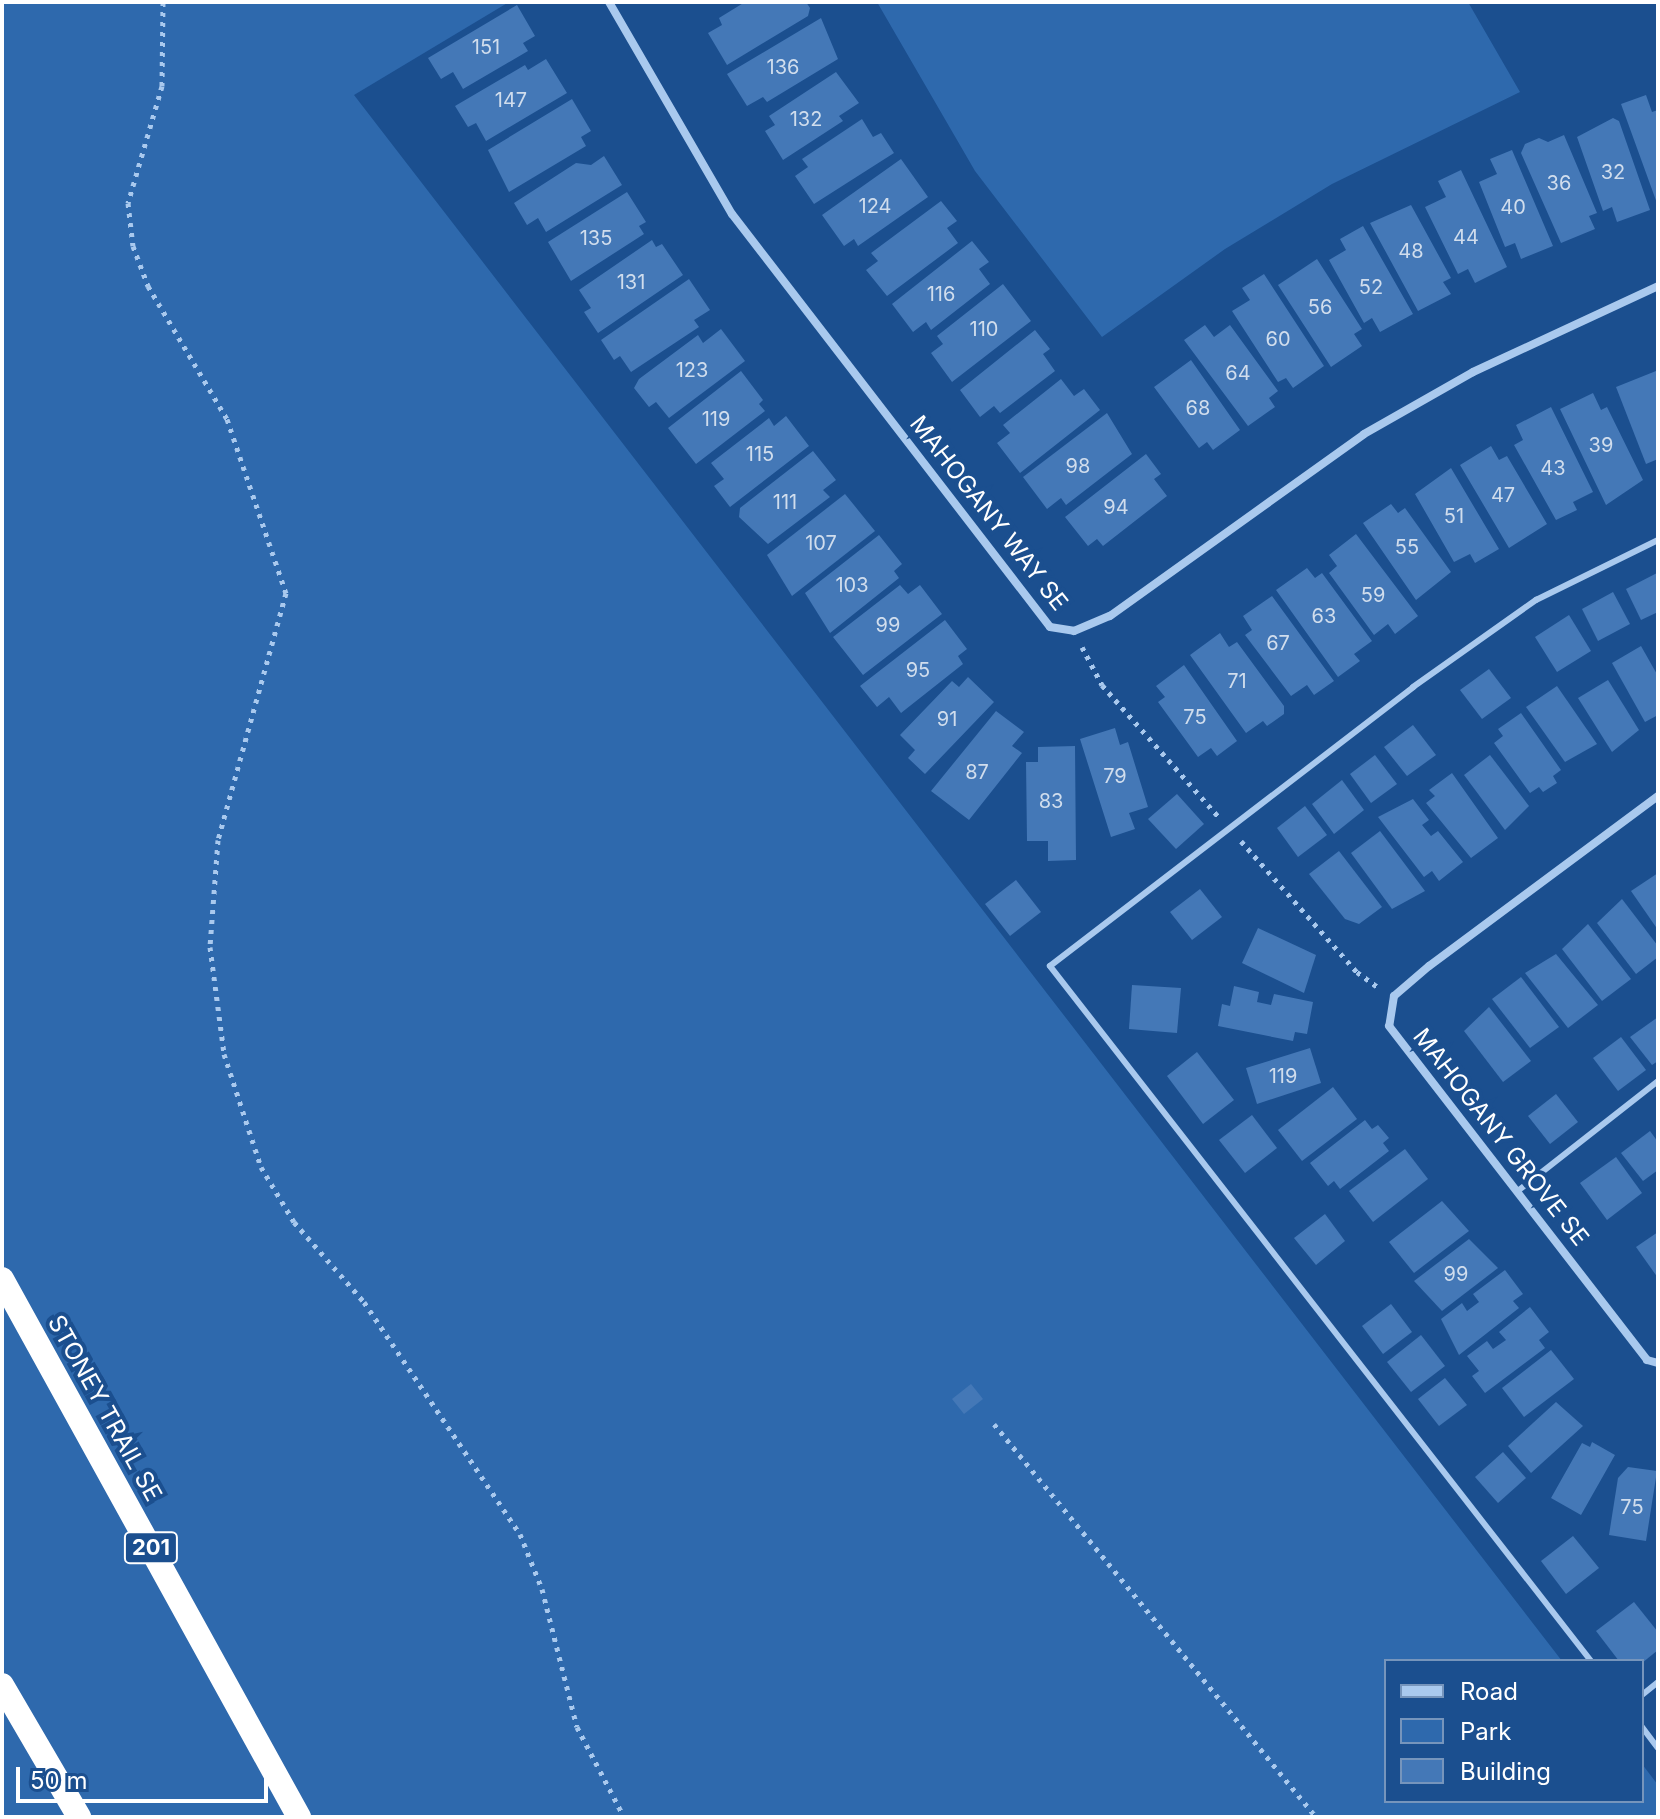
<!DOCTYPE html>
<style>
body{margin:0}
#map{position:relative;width:1660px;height:1819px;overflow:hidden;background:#1b4f8f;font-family:Inter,sans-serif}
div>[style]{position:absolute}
.green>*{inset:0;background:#2e69ad}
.building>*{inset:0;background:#4478b7}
.path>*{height:5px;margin-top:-2.5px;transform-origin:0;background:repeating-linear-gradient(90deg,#a9c9ee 0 4px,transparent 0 10px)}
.lane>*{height:6px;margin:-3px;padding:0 3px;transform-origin:3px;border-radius:3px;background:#a9c9ee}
.street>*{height:8px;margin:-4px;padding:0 4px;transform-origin:4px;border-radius:4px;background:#a9c9ee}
.highway>*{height:24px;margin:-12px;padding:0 12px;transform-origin:12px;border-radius:12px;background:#fff}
span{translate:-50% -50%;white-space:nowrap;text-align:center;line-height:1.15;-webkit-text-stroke:8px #1b4f8f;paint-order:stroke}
.number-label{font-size:20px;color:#d0dded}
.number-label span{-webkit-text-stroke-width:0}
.shield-label span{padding:2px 6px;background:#1b4f8f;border:2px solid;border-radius:6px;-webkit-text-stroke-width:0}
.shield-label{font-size:22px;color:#fff;font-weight:700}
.street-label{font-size:24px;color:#fff}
.frame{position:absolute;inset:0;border:4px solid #fff;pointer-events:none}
.legend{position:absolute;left:1384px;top:1659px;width:260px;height:144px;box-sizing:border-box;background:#1b4f8f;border:2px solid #7695bc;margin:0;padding:10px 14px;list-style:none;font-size:24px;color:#fff}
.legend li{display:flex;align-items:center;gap:16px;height:40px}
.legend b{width:40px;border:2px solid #7695bc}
.scale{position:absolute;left:16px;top:1767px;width:252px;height:36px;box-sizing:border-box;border:4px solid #fff;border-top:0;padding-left:10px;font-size:24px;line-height:28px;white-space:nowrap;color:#fff;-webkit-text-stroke:6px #1b4f8f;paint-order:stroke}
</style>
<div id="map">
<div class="green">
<div style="clip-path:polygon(2px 2px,509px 2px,354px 95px,1562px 1661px,1386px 1661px,1386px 1801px,1642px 1801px,1642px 1764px,1658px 1785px,1658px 1817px,2px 1817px)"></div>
<div style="clip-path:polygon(877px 2px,1468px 2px,1520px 92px,1332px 184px,1225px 249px,1102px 337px,975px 171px)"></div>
</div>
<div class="building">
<div style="clip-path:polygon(745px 2px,806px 2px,810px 8px,808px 16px,727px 65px,708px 33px,722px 25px,719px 18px)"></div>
<div style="clip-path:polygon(517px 5px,535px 36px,523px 43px,528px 51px,463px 89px,453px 72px,441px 79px,428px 58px)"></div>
<div style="clip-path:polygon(821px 18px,838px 59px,767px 102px,763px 97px,747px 106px,727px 74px)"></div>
<div style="clip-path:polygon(546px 59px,567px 93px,486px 141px,476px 123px,468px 127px,455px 106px,525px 65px,528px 70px)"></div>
<div style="clip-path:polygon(836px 72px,859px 103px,839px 116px,843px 121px,783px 160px,765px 131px,775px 125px,769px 116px)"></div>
<div style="clip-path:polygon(1646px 95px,1652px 112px,1658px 110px,1658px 206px,1621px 104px)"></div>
<div style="clip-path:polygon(572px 99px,591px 131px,581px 137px,586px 146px,509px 192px,488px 150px)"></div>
<div style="clip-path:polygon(1613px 118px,1619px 121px,1650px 210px,1617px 222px,1612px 207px,1603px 211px,1577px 137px)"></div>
<div style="clip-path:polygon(862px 119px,873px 137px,881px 133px,894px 153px,814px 204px,795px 176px,808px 167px,802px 159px)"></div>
<div style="clip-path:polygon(1564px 135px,1597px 213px,1589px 216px,1595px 229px,1561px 243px,1521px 153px,1525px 144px,1539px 138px,1548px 142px)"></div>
<div style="clip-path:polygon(1512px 150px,1553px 246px,1521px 259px,1515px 243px,1505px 247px,1479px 182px,1497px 174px,1490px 159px)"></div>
<div style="clip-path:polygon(604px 156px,622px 185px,546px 232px,538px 218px,527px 225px,514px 203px,576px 163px,591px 165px)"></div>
<div style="clip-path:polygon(901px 159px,928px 197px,858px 246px,854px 239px,844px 246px,822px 215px)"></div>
<div style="clip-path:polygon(1461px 170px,1507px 267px,1475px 283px,1468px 269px,1458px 274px,1425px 207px,1446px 197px,1438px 181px)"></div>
<div style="clip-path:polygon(627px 192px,646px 222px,639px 226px,644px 234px,571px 281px,548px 242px)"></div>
<div style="clip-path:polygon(941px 201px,957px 221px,947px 228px,958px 243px,887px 296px,866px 270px,878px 261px,871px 253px)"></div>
<div style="clip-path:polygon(1411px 205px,1451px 278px,1443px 282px,1451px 294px,1418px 311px,1370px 223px)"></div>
<div style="clip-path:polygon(1363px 226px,1413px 314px,1380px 332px,1372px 318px,1364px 323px,1329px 260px,1346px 250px,1340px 239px)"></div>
<div style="clip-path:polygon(652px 240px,656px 247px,662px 244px,683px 275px,598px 333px,584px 312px,591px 308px,579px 290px)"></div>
<div style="clip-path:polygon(972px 241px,989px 262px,979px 269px,990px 284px,931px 330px,926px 322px,913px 332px,892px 304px)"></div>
<div style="clip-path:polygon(1317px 259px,1362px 329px,1354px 334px,1362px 346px,1331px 367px,1278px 285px)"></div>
<div style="clip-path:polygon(1264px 274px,1324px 366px,1293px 388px,1286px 378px,1278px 382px,1232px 311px,1250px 300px,1242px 288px)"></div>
<div style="clip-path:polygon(689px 279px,710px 310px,694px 320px,699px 327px,631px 372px,620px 356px,614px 360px,601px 340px)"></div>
<div style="clip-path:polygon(1003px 284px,1031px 321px,952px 382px,931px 353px,943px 344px,937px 336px)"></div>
<div style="clip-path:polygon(1205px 325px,1214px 337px,1230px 325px,1278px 391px,1269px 398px,1275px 407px,1248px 426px,1184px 340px)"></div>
<div style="clip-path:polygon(721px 329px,745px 361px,669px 418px,656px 402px,649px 407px,634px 388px,639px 379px,698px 335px,703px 343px)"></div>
<div style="clip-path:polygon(1035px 330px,1050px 349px,1043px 354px,1055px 371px,1000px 413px,994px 406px,980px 417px,960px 390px)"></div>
<div style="clip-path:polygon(1191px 360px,1240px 430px,1213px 450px,1207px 442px,1199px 448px,1154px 387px)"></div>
<div style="clip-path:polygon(741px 371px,763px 400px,759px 404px,765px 411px,696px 464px,668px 428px)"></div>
<div style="clip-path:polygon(1656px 371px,1658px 459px,1646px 464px,1616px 387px)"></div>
<div style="clip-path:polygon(1061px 379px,1074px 396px,1084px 389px,1100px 410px,1020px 473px,997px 443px,1010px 433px,1003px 425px)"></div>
<div style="clip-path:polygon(1593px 393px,1601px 410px,1607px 407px,1643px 480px,1606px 505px,1560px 409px)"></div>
<div style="clip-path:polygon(1551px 407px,1593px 492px,1573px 502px,1577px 510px,1556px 520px,1514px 445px,1523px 440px,1516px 425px)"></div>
<div style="clip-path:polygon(1107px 413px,1132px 454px,1066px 505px,1061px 498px,1047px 509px,1023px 477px)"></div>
<div style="clip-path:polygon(786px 416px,809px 446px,730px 507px,714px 486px,724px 479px,711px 463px,769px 418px,774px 426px)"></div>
<div style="clip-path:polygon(1491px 446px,1499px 460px,1507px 456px,1547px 524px,1509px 548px,1460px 465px)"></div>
<div style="clip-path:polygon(813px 451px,836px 480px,823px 490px,830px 497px,768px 544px,739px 517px,740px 508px)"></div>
<div style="clip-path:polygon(1146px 454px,1161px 474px,1154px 479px,1167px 496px,1103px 546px,1097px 539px,1088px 546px,1065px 517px)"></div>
<div style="clip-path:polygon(1451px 468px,1499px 549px,1475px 563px,1470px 554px,1454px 562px,1415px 494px)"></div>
<div style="clip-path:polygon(845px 494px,875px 531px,792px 596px,767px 555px)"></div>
<div style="clip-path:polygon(1391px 504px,1398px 513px,1405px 508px,1451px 572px,1416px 600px,1363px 523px)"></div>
<div style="clip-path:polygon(1356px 534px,1418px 616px,1395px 634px,1388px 624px,1374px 635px,1329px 573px,1337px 566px,1329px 555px)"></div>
<div style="clip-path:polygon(879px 535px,902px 564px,894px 571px,899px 578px,830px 633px,805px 593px)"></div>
<div style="clip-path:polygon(1307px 568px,1315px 578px,1322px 573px,1372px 641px,1354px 654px,1360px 661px,1338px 677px,1276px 590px)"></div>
<div style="clip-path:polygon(1657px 573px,1658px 612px,1641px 620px,1626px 589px)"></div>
<div style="clip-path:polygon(900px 585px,908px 594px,920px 585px,942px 614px,863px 675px,833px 637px)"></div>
<div style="clip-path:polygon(1613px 592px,1630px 624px,1598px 641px,1582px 609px)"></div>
<div style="clip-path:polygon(1272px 596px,1334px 681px,1314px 695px,1307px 685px,1291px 696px,1245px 635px,1252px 630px,1243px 616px)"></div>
<div style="clip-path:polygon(1569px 615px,1591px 651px,1557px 672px,1535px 637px)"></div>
<div style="clip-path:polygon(945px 620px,967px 649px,958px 656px,963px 664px,901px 713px,889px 697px,877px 707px,860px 686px)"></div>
<div style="clip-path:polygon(1220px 633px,1229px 647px,1237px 642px,1284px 706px,1284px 714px,1267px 726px,1263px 721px,1246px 733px,1190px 655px)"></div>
<div style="clip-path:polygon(1641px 646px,1658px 676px,1658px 715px,1645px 722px,1612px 663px)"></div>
<div style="clip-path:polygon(1184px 665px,1237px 741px,1217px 756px,1211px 748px,1198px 757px,1158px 702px,1165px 697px,1156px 686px)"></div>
<div style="clip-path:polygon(1489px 669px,1511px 698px,1482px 719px,1460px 690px)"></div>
<div style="clip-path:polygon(968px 677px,994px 702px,925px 774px,908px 758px,915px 750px,900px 735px,952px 681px,959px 687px)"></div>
<div style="clip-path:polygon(1608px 680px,1639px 730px,1612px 752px,1578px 698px)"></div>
<div style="clip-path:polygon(1557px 686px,1597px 744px,1565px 762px,1526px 707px)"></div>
<div style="clip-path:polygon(996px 711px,1024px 732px,1012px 746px,1022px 753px,969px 820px,931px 791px)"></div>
<div style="clip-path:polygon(1521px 713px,1561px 770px,1553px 776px,1557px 783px,1543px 792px,1539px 787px,1530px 793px,1494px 743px,1503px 736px,1498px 729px)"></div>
<div style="clip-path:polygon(1413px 725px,1436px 755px,1407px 776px,1384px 747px)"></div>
<div style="clip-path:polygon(1115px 728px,1120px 745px,1128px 742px,1148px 807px,1129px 813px,1135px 829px,1111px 837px,1080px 739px)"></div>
<div style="clip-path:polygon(1075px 746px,1076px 860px,1048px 861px,1048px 841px,1027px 841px,1026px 762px,1038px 762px,1038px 747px)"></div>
<div style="clip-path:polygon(1375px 755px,1397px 784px,1371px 803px,1350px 774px)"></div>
<div style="clip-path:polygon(1490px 755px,1529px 806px,1505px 830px,1464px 775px)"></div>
<div style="clip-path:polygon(1452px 773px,1498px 838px,1471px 858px,1426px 803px,1435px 796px,1429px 790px)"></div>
<div style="clip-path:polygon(1342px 780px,1364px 810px,1334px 834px,1312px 804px)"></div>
<div style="clip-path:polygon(1177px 794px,1204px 824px,1176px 849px,1148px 819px)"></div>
<div style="clip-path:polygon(1413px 799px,1429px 820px,1422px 825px,1431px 836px,1438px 831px,1463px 862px,1439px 881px,1432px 871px,1424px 877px,1378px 817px)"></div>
<div style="clip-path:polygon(1305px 806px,1327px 835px,1298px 857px,1277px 828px)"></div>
<div style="clip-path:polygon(1380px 831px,1425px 891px,1392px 909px,1351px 853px)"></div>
<div style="clip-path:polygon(1339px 851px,1382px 907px,1359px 924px,1345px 919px,1309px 874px)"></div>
<div style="clip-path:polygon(1658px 873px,1658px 930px,1631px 891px)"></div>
<div style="clip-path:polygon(1016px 880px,1041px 912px,1010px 936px,985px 904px)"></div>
<div style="clip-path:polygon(1200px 889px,1222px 917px,1192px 940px,1170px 912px)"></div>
<div style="clip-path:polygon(1622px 899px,1658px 946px,1658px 957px,1636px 974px,1597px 923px)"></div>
<div style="clip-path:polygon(1588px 924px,1631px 979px,1602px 1001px,1562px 949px)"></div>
<div style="clip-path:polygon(1258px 928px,1316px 955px,1304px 993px,1242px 963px)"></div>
<div style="clip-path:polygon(1556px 954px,1598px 1005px,1568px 1028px,1525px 973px)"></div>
<div style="clip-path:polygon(1521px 977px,1559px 1027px,1530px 1048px,1492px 999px)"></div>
<div style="clip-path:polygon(1132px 985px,1181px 988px,1177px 1033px,1129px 1029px)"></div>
<div style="clip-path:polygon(1234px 986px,1259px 992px,1257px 1002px,1271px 1005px,1274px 994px,1313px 1002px,1307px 1034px,1295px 1032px,1293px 1041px,1218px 1026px,1222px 1004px,1230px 1006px)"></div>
<div style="clip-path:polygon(1489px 1007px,1531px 1061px,1503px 1082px,1464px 1031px)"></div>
<div style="clip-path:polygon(1658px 1017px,1658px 1061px,1652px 1065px,1630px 1037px)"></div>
<div style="clip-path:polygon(1621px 1037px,1646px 1070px,1618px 1091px,1593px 1058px)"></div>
<div style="clip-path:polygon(1310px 1048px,1321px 1083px,1257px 1104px,1246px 1068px)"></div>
<div style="clip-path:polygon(1197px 1052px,1234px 1100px,1203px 1124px,1167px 1076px)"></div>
<div style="clip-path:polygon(1333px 1087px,1357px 1119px,1302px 1161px,1278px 1130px)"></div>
<div style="clip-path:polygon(1556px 1094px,1578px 1122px,1550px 1144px,1528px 1116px)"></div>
<div style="clip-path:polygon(1252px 1115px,1277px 1148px,1245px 1173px,1219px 1140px)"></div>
<div style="clip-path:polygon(1365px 1120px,1372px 1129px,1378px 1125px,1389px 1138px,1383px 1143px,1389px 1151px,1340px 1189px,1334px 1181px,1328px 1186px,1310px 1163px)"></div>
<div style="clip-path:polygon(1650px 1131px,1658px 1142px,1658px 1170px,1643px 1181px,1621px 1153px)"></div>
<div style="clip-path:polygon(1405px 1149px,1428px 1179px,1373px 1222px,1349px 1191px)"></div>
<div style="clip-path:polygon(1616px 1157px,1642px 1193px,1607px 1220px,1580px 1183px)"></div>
<div style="clip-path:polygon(1442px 1201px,1469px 1231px,1414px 1273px,1389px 1242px)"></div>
<div style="clip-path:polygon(1325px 1214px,1345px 1241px,1316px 1265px,1294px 1238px)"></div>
<div style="clip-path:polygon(1658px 1232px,1658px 1278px,1636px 1247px)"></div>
<div style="clip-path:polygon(1469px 1239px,1498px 1268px,1442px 1311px,1414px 1281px)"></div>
<div style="clip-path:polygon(1505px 1270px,1523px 1294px,1513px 1301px,1519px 1308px,1459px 1355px,1441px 1319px,1462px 1303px,1467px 1311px,1479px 1302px,1473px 1294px)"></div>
<div style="clip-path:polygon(1391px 1304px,1412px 1332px,1383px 1354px,1362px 1326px)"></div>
<div style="clip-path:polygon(1530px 1307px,1549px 1332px,1539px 1340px,1545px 1348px,1485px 1393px,1472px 1376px,1479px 1371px,1467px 1356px,1487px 1341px,1493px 1349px,1506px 1340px,1499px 1332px)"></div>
<div style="clip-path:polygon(1421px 1335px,1445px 1366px,1411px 1392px,1387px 1362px)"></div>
<div style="clip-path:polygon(1551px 1350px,1574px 1379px,1524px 1417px,1502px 1388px)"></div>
<div style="clip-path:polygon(1445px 1378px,1467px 1405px,1439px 1426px,1418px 1399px)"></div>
<div style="clip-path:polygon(971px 1384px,983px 1399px,964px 1414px,952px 1399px)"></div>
<div style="clip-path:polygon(1556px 1402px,1583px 1426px,1531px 1473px,1508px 1446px)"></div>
<div style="clip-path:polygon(1592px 1442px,1615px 1455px,1581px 1515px,1551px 1498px,1582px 1443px,1590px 1447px)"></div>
<div style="clip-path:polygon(1503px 1452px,1526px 1478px,1498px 1503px,1475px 1477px)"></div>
<div style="clip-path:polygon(1628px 1467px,1657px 1471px,1646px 1541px,1609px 1535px,1618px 1478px)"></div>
<div style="clip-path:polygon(1573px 1536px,1599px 1568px,1566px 1594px,1541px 1561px)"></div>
<div style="clip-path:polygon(1634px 1602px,1658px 1632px,1658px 1650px,1642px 1663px,1619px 1661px,1596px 1631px)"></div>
</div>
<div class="path">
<div style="left:163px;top:2px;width:84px;rotate:90.7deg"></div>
<div style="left:162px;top:86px;width:122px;rotate:106.2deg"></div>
<div style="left:128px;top:203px;width:43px;rotate:83.4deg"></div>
<div style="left:133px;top:246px;width:43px;rotate:69.4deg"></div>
<div style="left:148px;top:286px;width:155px;rotate:59.3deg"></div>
<div style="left:227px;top:419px;width:184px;rotate:71.3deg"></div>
<div style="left:286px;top:593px;width:256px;rotate:105.4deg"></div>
<div style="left:218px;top:840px;width:107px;rotate:94.3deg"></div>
<div style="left:210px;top:947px;width:108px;rotate:82.5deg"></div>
<div style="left:224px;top:1054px;width:119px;rotate:71.9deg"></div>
<div style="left:261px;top:1167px;width:64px;rotate:59deg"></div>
<div style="left:294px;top:1222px;width:106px;rotate:48.8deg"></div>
<div style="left:364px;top:1302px;width:280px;rotate:56.1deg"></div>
<div style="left:520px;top:1534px;width:59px;rotate:68.2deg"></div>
<div style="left:542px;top:1589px;width:142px;rotate:75.8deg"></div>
<div style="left:577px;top:1727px;width:102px;rotate:62.4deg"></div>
<div style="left:1082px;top:647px;width:43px;rotate:62.2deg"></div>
<div style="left:1102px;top:685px;width:175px;rotate:48.5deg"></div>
<div style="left:1241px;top:841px;width:175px;rotate:48.5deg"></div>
<div style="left:1357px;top:972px;width:27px;rotate:36deg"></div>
<div style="left:994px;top:1424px;width:508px;rotate:50.67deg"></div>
</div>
<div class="lane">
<div style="left:1519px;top:1190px;width:177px;rotate:-38.1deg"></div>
<div style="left:1591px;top:1661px;width:881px;rotate:-127.9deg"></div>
<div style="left:1050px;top:966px;width:458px;rotate:-37.5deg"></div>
<div style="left:1413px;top:687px;width:151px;rotate:-35.3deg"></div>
<div style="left:1536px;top:600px;width:136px;rotate:-26.2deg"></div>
<div style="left:1642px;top:1695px;width:21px;rotate:-39deg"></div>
<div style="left:1642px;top:1727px;width:26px;rotate:53deg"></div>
</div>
<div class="street">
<div style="left:609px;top:2px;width:245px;rotate:59.9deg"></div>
<div style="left:732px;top:214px;width:521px;rotate:52.4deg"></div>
<div style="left:1050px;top:627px;width:24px;rotate:9deg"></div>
<div style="left:1074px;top:631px;width:39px;rotate:-23deg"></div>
<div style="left:1110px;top:616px;width:312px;rotate:-35.6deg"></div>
<div style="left:1364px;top:434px;width:125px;rotate:-29.6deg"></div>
<div style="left:1473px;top:372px;width:204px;rotate:-24.9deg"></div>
<div style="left:1658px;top:796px;width:285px;rotate:143.4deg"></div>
<div style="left:1429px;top:966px;width:46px;rotate:139.4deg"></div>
<div style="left:1394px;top:996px;width:30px;rotate:99deg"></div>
<div style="left:1389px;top:1026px;width:422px;rotate:52.3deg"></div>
<div style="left:1647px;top:1360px;width:11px;rotate:15deg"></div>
</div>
<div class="highway">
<div style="left:2px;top:1279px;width:615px;rotate:61.1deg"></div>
<div style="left:2px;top:1685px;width:153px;rotate:59.7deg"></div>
</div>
<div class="number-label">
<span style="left:486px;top:47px">151</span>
<span style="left:783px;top:67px">136</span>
<span style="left:511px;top:100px">147</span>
<span style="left:806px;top:119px">132</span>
<span style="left:1613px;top:172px">32</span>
<span style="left:1559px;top:183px">36</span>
<span style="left:875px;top:206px">124</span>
<span style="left:1513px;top:207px">40</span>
<span style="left:1466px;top:237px">44</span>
<span style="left:596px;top:238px">135</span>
<span style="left:1411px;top:251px">48</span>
<span style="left:631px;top:282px">131</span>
<span style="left:1371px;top:287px">52</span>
<span style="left:941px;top:294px">116</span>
<span style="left:1320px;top:307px">56</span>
<span style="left:984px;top:329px">110</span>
<span style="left:1278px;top:339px">60</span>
<span style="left:692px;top:370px">123</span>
<span style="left:1238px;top:373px">64</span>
<span style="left:1198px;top:408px">68</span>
<span style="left:716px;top:419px">119</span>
<span style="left:1601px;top:445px">39</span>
<span style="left:760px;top:454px">115</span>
<span style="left:1078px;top:466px">98</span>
<span style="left:1553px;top:468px">43</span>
<span style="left:1503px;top:495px">47</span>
<span style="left:785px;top:502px">111</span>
<span style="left:1116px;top:507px">94</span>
<span style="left:1454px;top:516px">51</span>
<span style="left:821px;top:543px">107</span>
<span style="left:1407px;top:547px">55</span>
<span style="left:852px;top:585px">103</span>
<span style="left:1373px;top:595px">59</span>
<span style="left:1324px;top:616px">63</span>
<span style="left:888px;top:625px">99</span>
<span style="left:1278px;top:643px">67</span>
<span style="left:918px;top:670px">95</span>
<span style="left:1237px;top:681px">71</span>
<span style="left:1195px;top:717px">75</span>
<span style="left:947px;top:719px">91</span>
<span style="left:977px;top:772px">87</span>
<span style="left:1115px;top:776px">79</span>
<span style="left:1051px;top:801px">83</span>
<span style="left:1283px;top:1076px">119</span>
<span style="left:1456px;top:1274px">99</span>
<span style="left:1632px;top:1507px">75</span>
</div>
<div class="shield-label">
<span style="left:151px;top:1548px">201</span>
</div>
<div class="street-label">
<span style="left:989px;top:513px;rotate:52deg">MAHOGANY WAY SE</span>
<span style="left:1501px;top:1137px;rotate:52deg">MAHOGANY GROVE SE</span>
<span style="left:105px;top:1408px;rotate:61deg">STONEY TRAIL SE</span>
</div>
<div class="frame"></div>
<ul class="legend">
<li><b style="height:10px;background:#a9c9ee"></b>Road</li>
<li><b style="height:22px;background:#2e69ad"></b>Park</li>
<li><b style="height:22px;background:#4478b7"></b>Building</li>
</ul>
<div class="scale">50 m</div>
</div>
